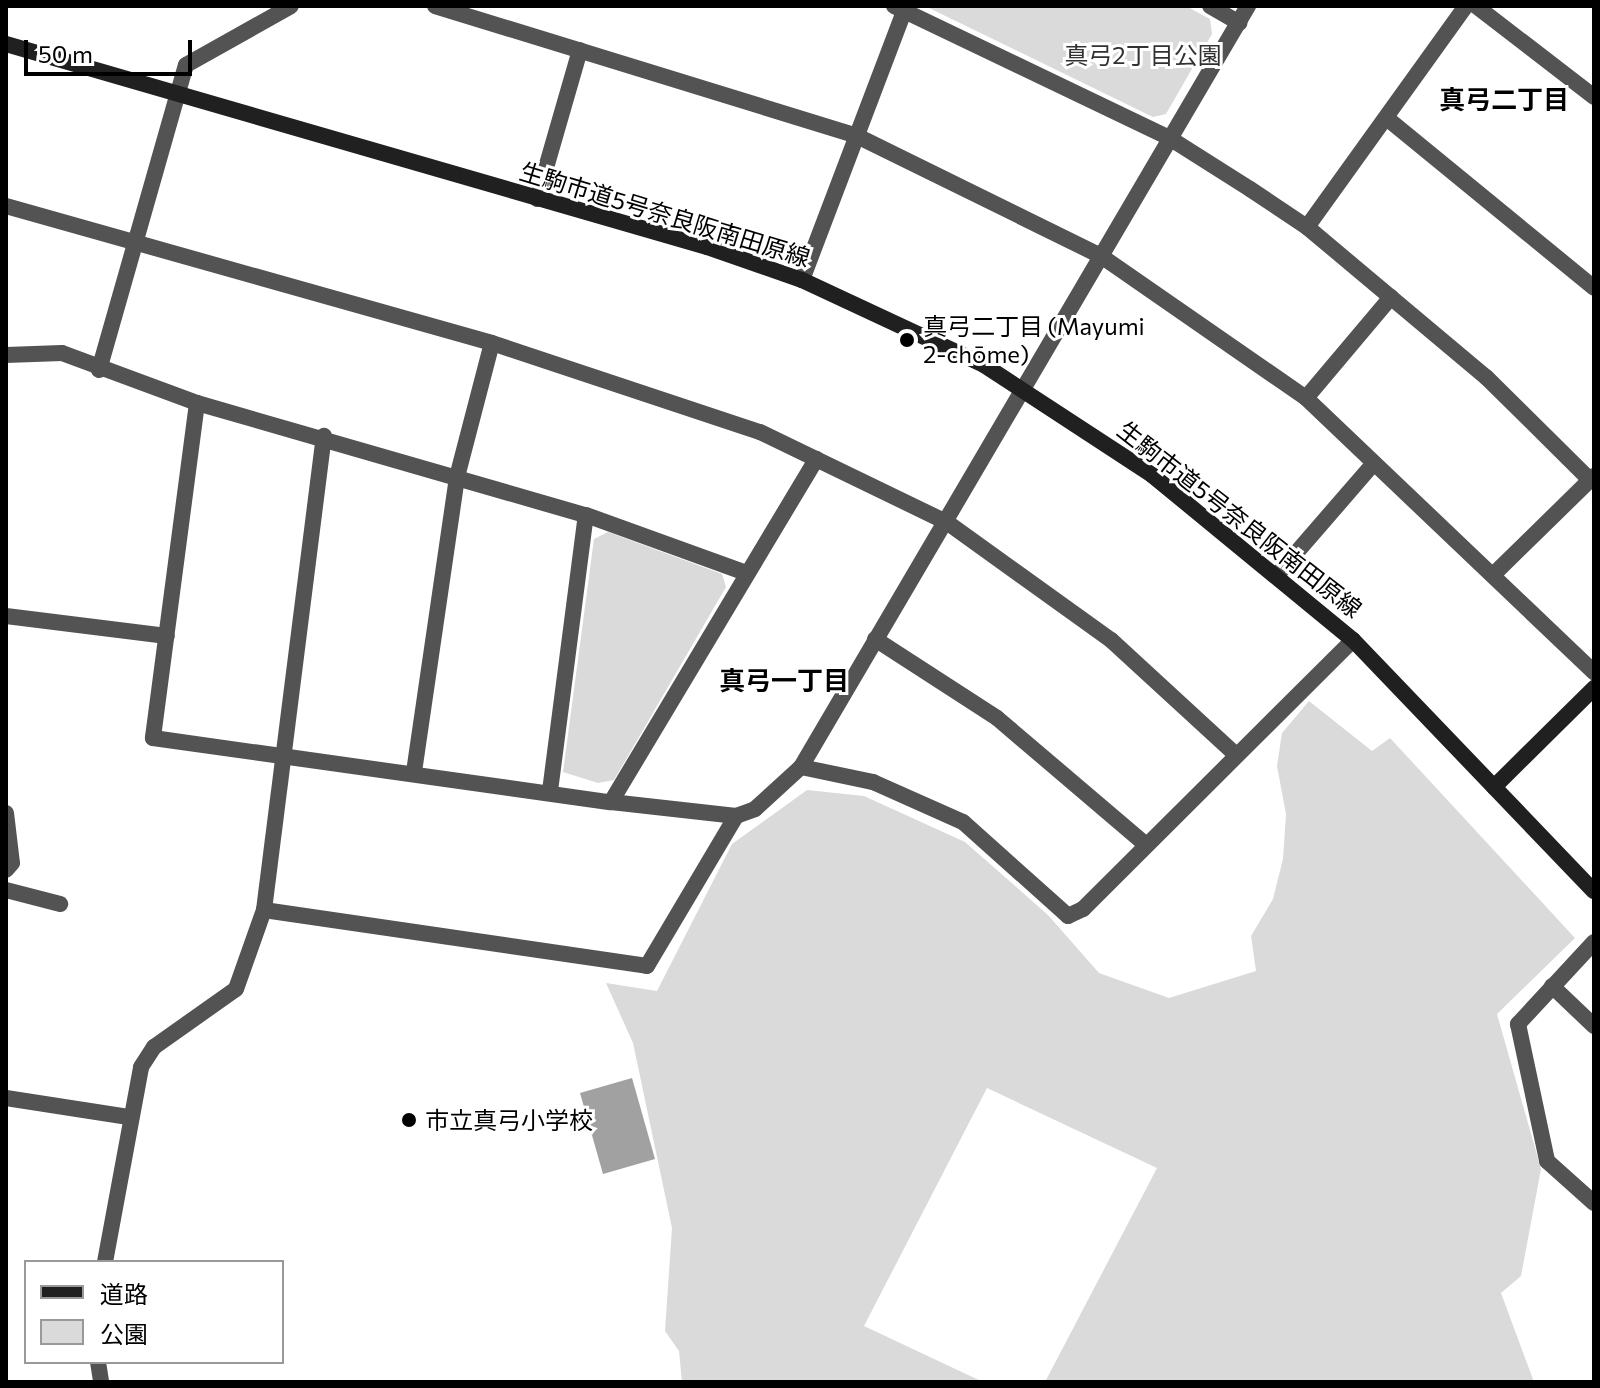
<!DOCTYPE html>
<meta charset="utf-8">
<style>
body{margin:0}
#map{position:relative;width:1600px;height:1388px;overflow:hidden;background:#fff;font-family:Commissioner,"Noto Sans JP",sans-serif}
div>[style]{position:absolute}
.green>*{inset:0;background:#dadada}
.water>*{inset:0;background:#a1a1a1}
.street>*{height:16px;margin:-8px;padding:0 8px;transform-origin:8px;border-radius:8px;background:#535353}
.secondary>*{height:16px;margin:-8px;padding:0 8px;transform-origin:8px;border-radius:8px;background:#202020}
.dots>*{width:22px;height:22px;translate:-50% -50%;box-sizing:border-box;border:4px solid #fff;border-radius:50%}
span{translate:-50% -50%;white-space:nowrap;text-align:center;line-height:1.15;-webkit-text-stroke:6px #fff;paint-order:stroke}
.park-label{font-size:24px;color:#313131}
.street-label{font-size:24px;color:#000}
.poi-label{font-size:24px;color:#000}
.left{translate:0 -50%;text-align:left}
.neighbourhood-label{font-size:26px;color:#000;font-weight:700}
.frame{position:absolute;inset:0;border:8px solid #000;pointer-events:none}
.legend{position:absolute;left:24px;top:1260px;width:260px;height:104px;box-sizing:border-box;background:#fff;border:2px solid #999;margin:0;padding:10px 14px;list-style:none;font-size:24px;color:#000}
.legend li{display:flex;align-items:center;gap:16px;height:40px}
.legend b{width:40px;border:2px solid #999}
.scale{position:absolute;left:24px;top:40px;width:168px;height:36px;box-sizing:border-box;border:4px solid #000;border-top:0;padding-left:10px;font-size:24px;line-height:28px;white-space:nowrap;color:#000;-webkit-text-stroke:6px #fff;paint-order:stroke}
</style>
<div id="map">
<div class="green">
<div style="clip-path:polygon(925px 6px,1186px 6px,1210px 19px,1212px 34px,1166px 114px,1153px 117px)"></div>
<div style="clip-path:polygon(608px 532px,722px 574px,726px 587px,614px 780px,598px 783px,563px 772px,594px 539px)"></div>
<div style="clip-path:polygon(1309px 701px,1372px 751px,1390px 738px,1575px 938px,1497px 1014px,1541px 1169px,1521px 1276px,1501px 1293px,1534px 1382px,1045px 1382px,1157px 1168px,987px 1088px,864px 1326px,983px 1382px,682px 1382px,679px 1351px,665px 1331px,672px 1228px,633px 1043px,606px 983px,657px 991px,732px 844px,807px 790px,864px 796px,965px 842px,1048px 915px,1099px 973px,1169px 998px,1256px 971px,1251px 936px,1273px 899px,1283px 859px,1286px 814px,1277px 766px,1282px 733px)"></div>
</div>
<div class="water">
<div style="clip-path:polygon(632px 1078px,655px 1159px,603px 1174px,580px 1093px)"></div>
</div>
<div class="street">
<div style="left:435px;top:6px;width:439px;rotate:17.1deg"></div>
<div style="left:855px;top:135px;width:274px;rotate:26.2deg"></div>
<div style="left:1101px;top:256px;width:249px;rotate:34.7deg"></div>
<div style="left:1306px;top:398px;width:398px;rotate:43.6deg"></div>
<div style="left:894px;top:6px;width:307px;rotate:25.6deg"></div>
<div style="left:1171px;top:139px;width:93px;rotate:32.3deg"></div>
<div style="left:1250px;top:189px;width:69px;rotate:33.7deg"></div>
<div style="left:1307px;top:227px;width:234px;rotate:40deg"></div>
<div style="left:1486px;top:377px;width:146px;rotate:44.7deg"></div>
<div style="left:1210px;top:6px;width:34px;rotate:30deg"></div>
<div style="left:1476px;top:6px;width:149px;rotate:37.6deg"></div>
<div style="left:1389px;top:120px;width:265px;rotate:39.3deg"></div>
<div style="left:537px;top:199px;width:155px;rotate:-73.9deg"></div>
<div style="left:6px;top:206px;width:505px;rotate:15.74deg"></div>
<div style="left:492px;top:343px;width:282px;rotate:18.4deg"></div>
<div style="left:760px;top:432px;width:209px;rotate:25.8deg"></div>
<div style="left:948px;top:523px;width:201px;rotate:35.7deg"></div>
<div style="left:1111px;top:640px;width:168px;rotate:42.6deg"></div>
<div style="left:1307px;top:227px;width:272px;rotate:-54.3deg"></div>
<div style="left:802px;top:280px;width:293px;rotate:-69.2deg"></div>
<div style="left:6px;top:355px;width:56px;rotate:-2deg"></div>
<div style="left:62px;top:353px;width:144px;rotate:20.3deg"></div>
<div style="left:197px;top:403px;width:405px;rotate:16.1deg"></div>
<div style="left:586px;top:515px;width:170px;rotate:19.9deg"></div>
<div style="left:99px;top:370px;width:317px;rotate:-74.1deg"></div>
<div style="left:186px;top:65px;width:120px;rotate:-29.3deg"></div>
<div style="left:1306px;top:398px;width:132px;rotate:-49.9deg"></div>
<div style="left:197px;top:403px;width:338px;rotate:97.5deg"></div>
<div style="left:153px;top:738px;width:462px;rotate:8deg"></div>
<div style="left:611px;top:802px;width:126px;rotate:6.4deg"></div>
<div style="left:736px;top:816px;width:20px;rotate:-20deg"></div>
<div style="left:755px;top:809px;width:62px;rotate:-42.4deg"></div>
<div style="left:801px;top:767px;width:883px;rotate:-59.57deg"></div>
<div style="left:1494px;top:574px;width:140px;rotate:-44.4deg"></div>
<div style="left:1277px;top:575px;width:148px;rotate:-49.1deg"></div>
<div style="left:6px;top:616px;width:162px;rotate:7.1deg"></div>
<div style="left:875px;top:639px;width:145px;rotate:32.9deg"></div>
<div style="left:997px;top:718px;width:193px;rotate:40.4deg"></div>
<div style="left:801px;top:767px;width:74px;rotate:11.8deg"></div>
<div style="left:873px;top:782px;width:98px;rotate:24deg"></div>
<div style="left:963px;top:822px;width:141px;rotate:41.8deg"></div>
<div style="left:1068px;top:916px;width:17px;rotate:-25deg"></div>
<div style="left:1083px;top:909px;width:381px;rotate:-44.9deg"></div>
<div style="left:414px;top:772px;width:298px;rotate:-81.7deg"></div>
<div style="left:457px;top:477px;width:138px;rotate:-75.4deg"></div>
<div style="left:550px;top:791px;width:278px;rotate:-82.6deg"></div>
<div style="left:611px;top:802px;width:400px;rotate:-59.1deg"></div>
<div style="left:6px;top:813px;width:50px;rotate:83.2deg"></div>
<div style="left:12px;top:863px;width:9px;rotate:131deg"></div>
<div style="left:6px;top:890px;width:56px;rotate:14.5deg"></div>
<div style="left:264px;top:910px;width:387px;rotate:8.3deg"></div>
<div style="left:647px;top:966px;width:174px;rotate:-59.3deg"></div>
<div style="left:1594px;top:942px;width:112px;rotate:132.8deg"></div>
<div style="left:1518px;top:1024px;width:140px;rotate:78deg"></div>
<div style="left:1547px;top:1161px;width:63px;rotate:41.8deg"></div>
<div style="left:1552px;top:986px;width:58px;rotate:43.6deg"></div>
<div style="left:6px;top:1098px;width:124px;rotate:8.8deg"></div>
<div style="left:105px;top:1262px;width:198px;rotate:-79.5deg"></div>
<div style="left:141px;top:1067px;width:24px;rotate:-57deg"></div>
<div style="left:154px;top:1047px;width:100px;rotate:-35.3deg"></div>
<div style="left:236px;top:989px;width:84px;rotate:-70.5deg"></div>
<div style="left:264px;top:910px;width:478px;rotate:-82.8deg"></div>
<div style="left:98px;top:1362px;width:20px;rotate:81deg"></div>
</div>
<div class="secondary">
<div style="left:6px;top:44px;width:730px;rotate:16.15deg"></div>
<div style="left:707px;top:247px;width:101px;rotate:19.2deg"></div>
<div style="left:802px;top:280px;width:201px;rotate:25deg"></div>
<div style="left:984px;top:365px;width:201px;rotate:33.2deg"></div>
<div style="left:1152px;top:475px;width:260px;rotate:39.4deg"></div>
<div style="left:1353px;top:640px;width:348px;rotate:46.2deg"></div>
<div style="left:1494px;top:787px;width:141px;rotate:-44.7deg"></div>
</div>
<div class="dots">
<div style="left:907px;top:340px;background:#000"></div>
<div style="left:409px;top:1120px;background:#000"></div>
</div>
<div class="park-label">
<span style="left:1143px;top:55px">真弓2丁目公園</span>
</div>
<div class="street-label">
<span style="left:665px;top:214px;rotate:17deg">生駒市道5号奈良阪南田原線</span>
<span style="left:1240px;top:519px;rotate:38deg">生駒市道5号奈良阪南田原線</span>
</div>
<div class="poi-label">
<span class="left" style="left:923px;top:340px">真弓二丁目 (Mayumi<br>2-chōme)</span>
<span class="left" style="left:425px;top:1120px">市立真弓小学校</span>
</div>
<div class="neighbourhood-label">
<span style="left:1504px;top:99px">真弓二丁目</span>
<span style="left:784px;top:680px">真弓一丁目</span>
</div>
<div class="frame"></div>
<ul class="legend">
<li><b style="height:10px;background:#202020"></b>道路</li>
<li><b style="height:22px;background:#dadada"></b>公園</li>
</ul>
<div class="scale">50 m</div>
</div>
